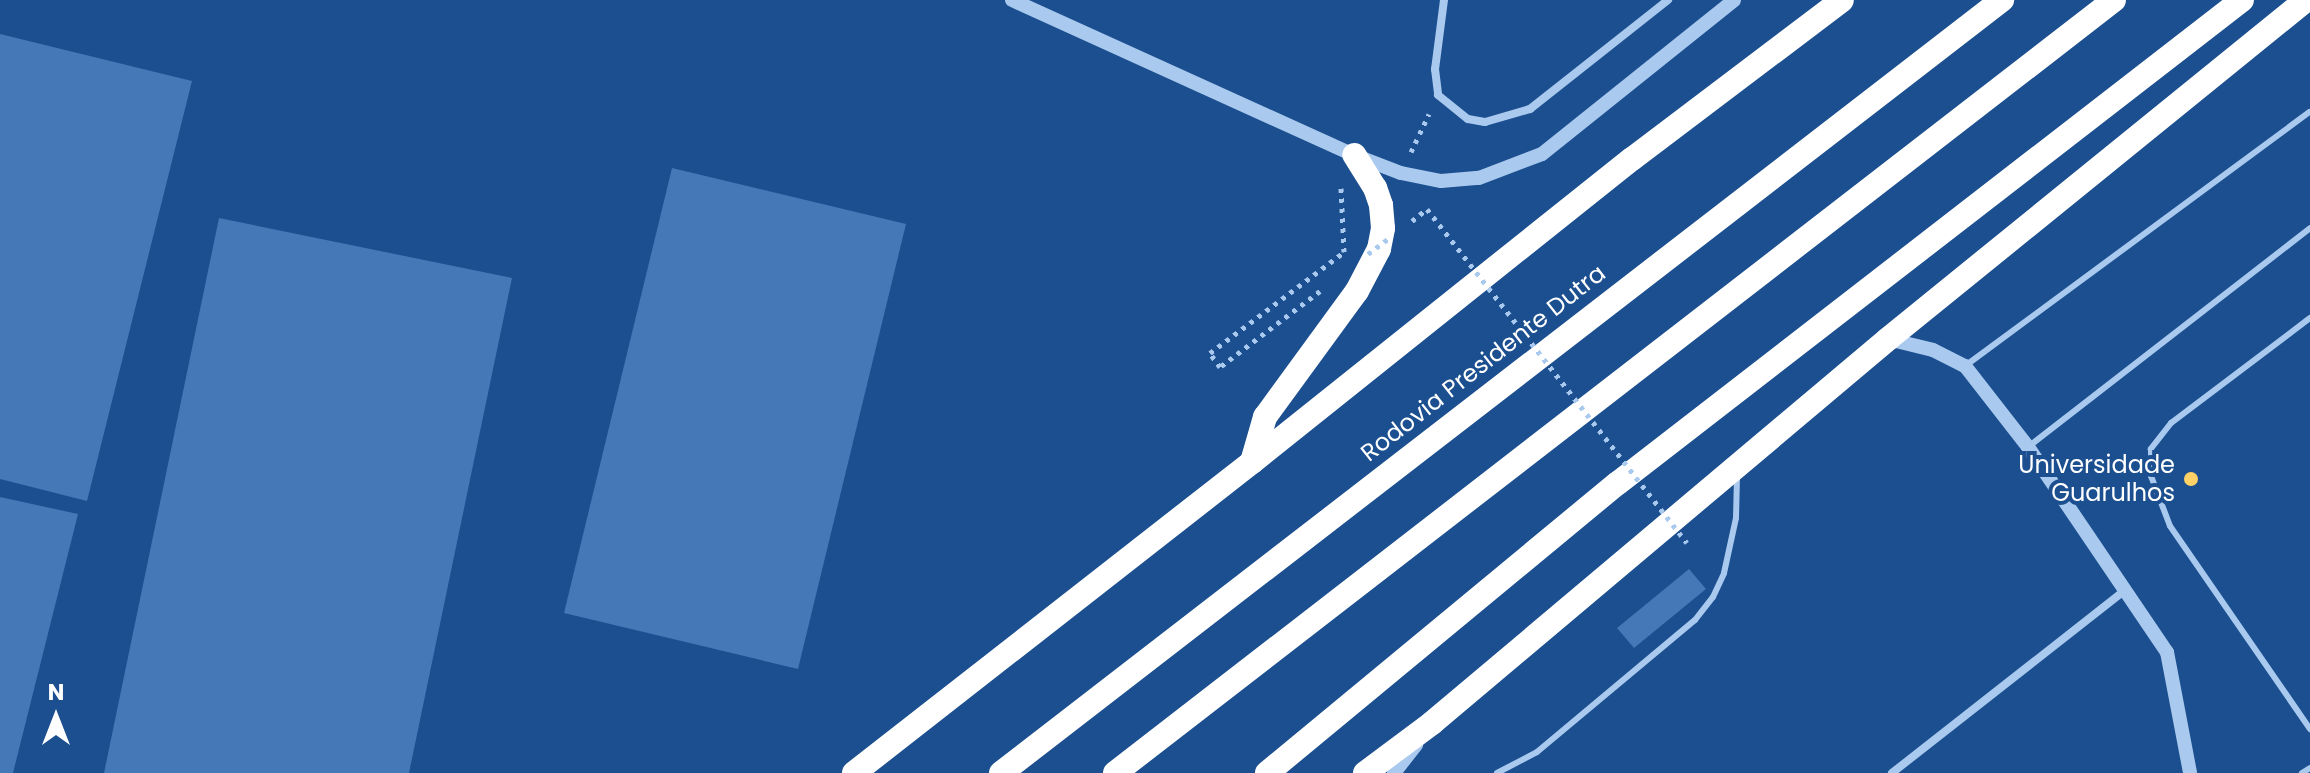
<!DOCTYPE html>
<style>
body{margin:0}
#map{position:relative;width:2310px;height:773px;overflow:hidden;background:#1b4f8f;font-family:Poppins,sans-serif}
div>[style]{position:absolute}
.building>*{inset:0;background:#4478b7}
.path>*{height:5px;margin-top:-2.5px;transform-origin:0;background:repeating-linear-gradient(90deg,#a9c9ee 0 4px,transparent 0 10px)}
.service>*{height:6px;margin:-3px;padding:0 3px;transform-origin:3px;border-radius:3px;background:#a9c9ee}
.minor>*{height:8px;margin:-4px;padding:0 4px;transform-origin:4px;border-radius:4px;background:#a9c9ee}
.tertiary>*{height:14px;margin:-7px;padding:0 7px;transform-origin:7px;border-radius:7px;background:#a9c9ee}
.motorway>*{height:24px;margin:-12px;padding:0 12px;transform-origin:12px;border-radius:12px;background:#fff}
.path-bridge>*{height:5px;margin-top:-2.5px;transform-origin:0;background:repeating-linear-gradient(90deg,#a9c9ee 0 4px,transparent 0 10px)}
.dots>*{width:22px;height:22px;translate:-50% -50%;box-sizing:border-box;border:4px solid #1b4f8f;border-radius:50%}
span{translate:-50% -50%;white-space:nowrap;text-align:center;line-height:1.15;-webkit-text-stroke:8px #1b4f8f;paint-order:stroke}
.street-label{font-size:24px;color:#fff}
.poi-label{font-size:24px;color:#fff}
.right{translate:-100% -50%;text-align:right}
.north{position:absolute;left:16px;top:677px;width:80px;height:80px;-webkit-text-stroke:6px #1b4f8f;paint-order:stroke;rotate:0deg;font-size:22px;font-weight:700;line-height:32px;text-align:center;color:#fff}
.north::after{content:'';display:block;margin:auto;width:28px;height:36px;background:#fff;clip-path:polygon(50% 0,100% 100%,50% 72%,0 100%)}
</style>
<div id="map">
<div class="building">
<div style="clip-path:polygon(0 34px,192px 81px,87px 501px,0 479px)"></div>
<div style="clip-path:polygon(672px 168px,906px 224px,798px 669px,564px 613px)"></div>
<div style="clip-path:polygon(219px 218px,512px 278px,409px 773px,104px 773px)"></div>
<div style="clip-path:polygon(0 497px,78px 514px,13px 773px,0 773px)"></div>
<div style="clip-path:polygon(1689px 569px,1706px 589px,1634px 648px,1617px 628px)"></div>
</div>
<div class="path">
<div style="left:1411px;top:152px;width:42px;rotate:-64.7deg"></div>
<div style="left:1412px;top:221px;width:19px;rotate:-39deg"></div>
<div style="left:1320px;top:291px;width:126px;rotate:142.8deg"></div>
<div style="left:1220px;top:367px;width:17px;rotate:-126deg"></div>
<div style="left:1210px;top:353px;width:168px;rotate:-37deg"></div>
<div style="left:1344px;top:252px;width:64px;rotate:-92.7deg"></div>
</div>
<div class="service">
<div style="left:2310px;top:318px;width:174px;rotate:142.9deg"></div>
<div style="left:2171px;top:423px;width:33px;rotate:128deg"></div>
<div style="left:2151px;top:449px;width:27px;rotate:90deg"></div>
<div style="left:2151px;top:476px;width:53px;rotate:69.2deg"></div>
<div style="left:2170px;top:526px;width:247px;rotate:55.4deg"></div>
<div style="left:1965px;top:366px;width:428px;rotate:-36.4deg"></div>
<div style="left:2028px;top:447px;width:357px;rotate:-37.8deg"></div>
<div style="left:1497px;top:773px;width:45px;rotate:-27.7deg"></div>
<div style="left:1537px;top:752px;width:206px;rotate:-39.9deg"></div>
<div style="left:1695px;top:620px;width:29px;rotate:-52deg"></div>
<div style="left:1713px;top:597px;width:26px;rotate:-65deg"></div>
<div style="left:1724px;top:573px;width:56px;rotate:-77.7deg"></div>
<div style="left:1736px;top:518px;width:41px;rotate:-88.6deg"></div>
<div style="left:2302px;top:773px;width:9px;rotate:-32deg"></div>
</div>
<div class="minor">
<div style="left:1444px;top:0;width:70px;rotate:97.4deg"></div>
<div style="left:1435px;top:69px;width:26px;rotate:83deg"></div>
<div style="left:1438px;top:95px;width:38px;rotate:39deg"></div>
<div style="left:1468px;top:119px;width:17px;rotate:10deg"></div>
<div style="left:1485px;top:122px;width:47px;rotate:-16.1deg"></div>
<div style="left:1530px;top:109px;width:176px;rotate:-38.3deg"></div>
<div style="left:1892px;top:773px;width:295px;rotate:-38.1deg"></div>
</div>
<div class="tertiary">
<div style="left:1012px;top:0;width:375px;rotate:24.4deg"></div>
<div style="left:1354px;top:155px;width:50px;rotate:21deg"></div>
<div style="left:1401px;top:173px;width:41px;rotate:11.3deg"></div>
<div style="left:1441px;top:181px;width:38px;rotate:-5deg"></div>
<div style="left:1479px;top:178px;width:67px;rotate:-20.9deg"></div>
<div style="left:1542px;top:154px;width:246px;rotate:-38.7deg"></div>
<div style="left:1888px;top:339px;width:46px;rotate:13.7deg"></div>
<div style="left:1933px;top:350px;width:36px;rotate:27deg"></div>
<div style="left:1965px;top:366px;width:103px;rotate:52.1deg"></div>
<div style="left:2028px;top:447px;width:248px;rotate:55.9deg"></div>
<div style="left:2167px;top:652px;width:123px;rotate:79.2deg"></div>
<div style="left:1394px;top:773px;width:36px;rotate:-52deg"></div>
</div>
<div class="motorway">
<div style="left:1252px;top:462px;width:47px;rotate:-73.9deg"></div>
<div style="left:1265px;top:417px;width:156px;rotate:-53.9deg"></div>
<div style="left:1357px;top:291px;width:47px;rotate:-62.4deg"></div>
<div style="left:1379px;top:249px;width:21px;rotate:-79deg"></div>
<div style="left:1383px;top:228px;width:23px;rotate:-95deg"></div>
<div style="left:1381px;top:205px;width:18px;rotate:-109deg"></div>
<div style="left:1375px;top:188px;width:39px;rotate:-122deg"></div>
<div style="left:854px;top:773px;width:505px;rotate:-38deg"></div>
<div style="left:1252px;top:462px;width:486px;rotate:-38.6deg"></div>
<div style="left:1632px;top:159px;width:263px;rotate:-37.1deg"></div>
<div style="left:1001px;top:773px;width:1265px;rotate:-37.68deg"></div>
<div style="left:1115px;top:773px;width:1263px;rotate:-37.73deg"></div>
<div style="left:1267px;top:773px;width:455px;rotate:-39.6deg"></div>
<div style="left:1618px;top:483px;width:789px;rotate:-37.74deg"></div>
<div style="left:1365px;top:773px;width:84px;rotate:-36.7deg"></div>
<div style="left:1432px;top:723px;width:596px;rotate:-40.1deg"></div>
<div style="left:1888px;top:339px;width:538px;rotate:-39.04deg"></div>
</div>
<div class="path-bridge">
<div style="left:1427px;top:209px;width:423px;rotate:52.1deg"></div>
<div style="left:1368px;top:254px;width:26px;rotate:-37deg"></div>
</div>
<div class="dots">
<div style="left:2191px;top:479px;background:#ffd166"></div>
</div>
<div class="street-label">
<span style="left:1483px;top:363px;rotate:-38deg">Rodovia Presidente Dutra</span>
</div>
<div class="poi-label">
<span class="right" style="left:2175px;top:479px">Universidade<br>Guarulhos</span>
</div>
<div class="north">N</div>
</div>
